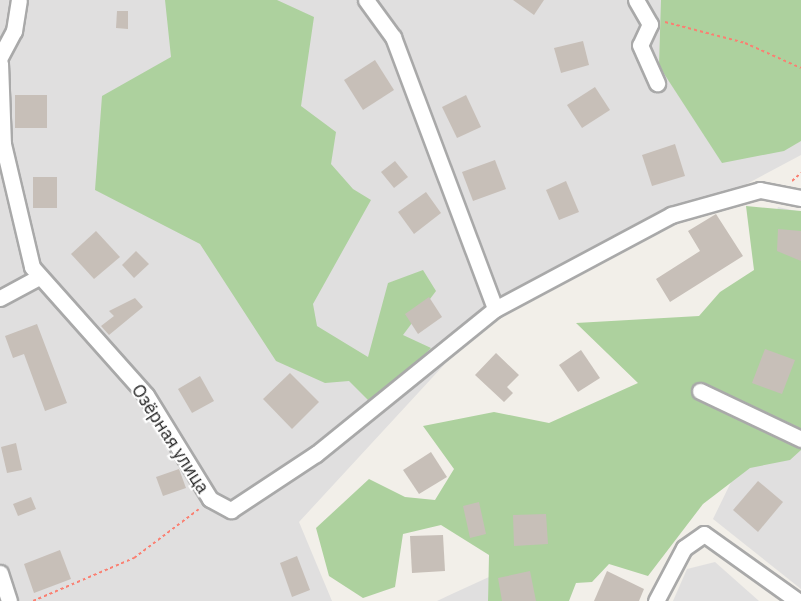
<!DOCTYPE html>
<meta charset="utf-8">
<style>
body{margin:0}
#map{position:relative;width:801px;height:601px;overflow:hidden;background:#f2efe9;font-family:"IBM Plex Sans",sans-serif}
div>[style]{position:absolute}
.residential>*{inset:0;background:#e0dfdf}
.forest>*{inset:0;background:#add19e}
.building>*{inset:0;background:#c7bfb8}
.path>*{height:2px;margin-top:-1px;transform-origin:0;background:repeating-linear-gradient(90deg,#fa8072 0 3px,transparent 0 6px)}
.roads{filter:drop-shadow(2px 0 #a9a9a9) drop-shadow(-2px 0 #a9a9a9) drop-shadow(0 2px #a9a9a9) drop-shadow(0 -2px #a9a9a9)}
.minor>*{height:15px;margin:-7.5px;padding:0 7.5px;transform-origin:7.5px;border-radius:7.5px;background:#fff}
span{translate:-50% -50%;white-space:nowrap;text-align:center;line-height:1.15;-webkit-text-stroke:4.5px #fff;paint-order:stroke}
.street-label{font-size:18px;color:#222}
</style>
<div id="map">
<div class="residential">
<div style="clip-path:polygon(0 0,801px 0,801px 155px,479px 327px,299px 522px,332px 601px,0 601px)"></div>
<div style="clip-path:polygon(778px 207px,801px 212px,801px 589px,713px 519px,754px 435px,718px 392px)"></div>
<div style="clip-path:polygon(715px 562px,759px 601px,673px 601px,687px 569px)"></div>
<div style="clip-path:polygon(489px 577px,488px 601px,437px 601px,454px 593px)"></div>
</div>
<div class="forest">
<div style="clip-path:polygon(165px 0,277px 0,314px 17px,301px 106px,336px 132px,331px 164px,353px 189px,371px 200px,313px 304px,317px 326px,368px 357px,388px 283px,423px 270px,436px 291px,403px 335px,431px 348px,383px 398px,368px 400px,349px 381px,325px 383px,276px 361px,200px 244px,95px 190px,102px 96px,171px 57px)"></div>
<div style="clip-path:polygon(661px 0,801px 0,801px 141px,784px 151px,722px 163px,659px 66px)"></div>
<div style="clip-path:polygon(746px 206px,801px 211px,801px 450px,790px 460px,750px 468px,703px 504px,648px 576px,609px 564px,592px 582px,576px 583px,569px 601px,488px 601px,489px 555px,441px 525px,403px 534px,395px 587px,363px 598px,329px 576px,316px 528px,369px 479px,405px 497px,435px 500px,454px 469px,423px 426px,494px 412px,549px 423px,638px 383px,576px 323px,699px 316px,720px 292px,754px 270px)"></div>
</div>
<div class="building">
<div style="clip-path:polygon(513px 0,544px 0,534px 15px)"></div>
<div style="clip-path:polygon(117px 11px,128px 11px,128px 29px,116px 28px)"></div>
<div style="clip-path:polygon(583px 41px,589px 65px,561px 73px,554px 48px)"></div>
<div style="clip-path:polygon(375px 60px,394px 90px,363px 110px,344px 80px)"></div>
<div style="clip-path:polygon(595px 87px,610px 110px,582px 128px,567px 105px)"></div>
<div style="clip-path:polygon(15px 95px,47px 95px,47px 128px,15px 128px)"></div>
<div style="clip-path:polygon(466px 95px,481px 127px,457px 138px,442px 107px)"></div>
<div style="clip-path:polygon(675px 144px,685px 176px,652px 186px,642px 155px)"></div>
<div style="clip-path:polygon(495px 160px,506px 189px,473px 201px,462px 172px)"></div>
<div style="clip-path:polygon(395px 161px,408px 177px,394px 188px,381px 172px)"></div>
<div style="clip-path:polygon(33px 177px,57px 177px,57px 208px,33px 208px)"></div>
<div style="clip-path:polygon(566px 181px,579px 212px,559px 220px,546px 190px)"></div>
<div style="clip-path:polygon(426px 192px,441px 213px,414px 234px,398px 212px)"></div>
<div style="clip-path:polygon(716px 214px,743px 256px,670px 302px,656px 279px,700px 251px,688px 231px)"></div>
<div style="clip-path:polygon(778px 229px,801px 231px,801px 261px,777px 251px)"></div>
<div style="clip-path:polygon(96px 231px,120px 257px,94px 279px,71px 254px)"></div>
<div style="clip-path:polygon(136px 251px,149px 264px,134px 278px,122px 265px)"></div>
<div style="clip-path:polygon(429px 297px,442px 317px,418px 334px,405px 314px)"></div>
<div style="clip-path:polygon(135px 298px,143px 307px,109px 335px,101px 326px,114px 316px,109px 311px)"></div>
<div style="clip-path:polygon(37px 324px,67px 403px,45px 411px,24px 354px,13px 358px,5px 336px)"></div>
<div style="clip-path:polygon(765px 349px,795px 360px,782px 394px,752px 383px)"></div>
<div style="clip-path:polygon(581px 350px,600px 378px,578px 392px,559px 365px)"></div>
<div style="clip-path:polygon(496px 353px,519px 375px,507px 387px,513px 393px,504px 402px,475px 375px)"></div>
<div style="clip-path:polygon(290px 373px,319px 402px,292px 429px,263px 399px)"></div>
<div style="clip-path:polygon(200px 376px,214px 401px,192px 413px,178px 389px)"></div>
<div style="clip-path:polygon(16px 443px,22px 470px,7px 473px,1px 447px)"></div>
<div style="clip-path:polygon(431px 452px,447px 477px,419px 494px,403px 470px)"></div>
<div style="clip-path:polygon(179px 469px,186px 488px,163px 496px,156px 477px)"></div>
<div style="clip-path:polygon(758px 481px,783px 502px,758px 532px,733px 510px)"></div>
<div style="clip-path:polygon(31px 497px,36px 509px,18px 516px,13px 504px)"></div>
<div style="clip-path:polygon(479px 502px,486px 534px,470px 538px,463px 506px)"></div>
<div style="clip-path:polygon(546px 514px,548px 544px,514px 546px,513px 515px)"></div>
<div style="clip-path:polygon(443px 535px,445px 571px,412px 573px,410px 536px)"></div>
<div style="clip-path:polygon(60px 550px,71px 579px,34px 593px,24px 564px)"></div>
<div style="clip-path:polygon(297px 556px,310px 590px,292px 597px,280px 563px)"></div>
<div style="clip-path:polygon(530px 571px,536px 601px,502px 601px,498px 578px)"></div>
<div style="clip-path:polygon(607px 571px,644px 589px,639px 601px,594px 601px)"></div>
</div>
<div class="path">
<div style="left:665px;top:22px;width:83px;rotate:14.7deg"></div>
<div style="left:745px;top:43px;width:61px;rotate:24.1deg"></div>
<div style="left:792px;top:181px;width:12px;rotate:-42deg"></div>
<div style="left:33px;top:601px;width:110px;rotate:-23.1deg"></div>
<div style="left:134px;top:558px;width:81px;rotate:-37deg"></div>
</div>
<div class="roads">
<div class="minor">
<div style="left:366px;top:0;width:46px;rotate:53.9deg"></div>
<div style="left:393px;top:37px;width:290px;rotate:69.4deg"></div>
<div style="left:495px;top:309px;width:200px;rotate:-28.1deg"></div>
<div style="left:671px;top:215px;width:92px;rotate:-15.7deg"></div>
<div style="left:760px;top:190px;width:42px;rotate:11deg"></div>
<div style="left:636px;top:0;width:28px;rotate:60deg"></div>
<div style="left:650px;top:24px;width:23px;rotate:115deg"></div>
<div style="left:640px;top:45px;width:42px;rotate:65.9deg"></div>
<div style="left:0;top:57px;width:30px;rotate:-62deg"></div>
<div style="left:14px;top:31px;width:31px;rotate:-81deg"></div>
<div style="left:0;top:63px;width:81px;rotate:87.9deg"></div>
<div style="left:3px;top:144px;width:126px;rotate:76.7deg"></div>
<div style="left:32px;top:267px;width:171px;rotate:48.3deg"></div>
<div style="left:146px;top:395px;width:122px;rotate:58.4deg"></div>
<div style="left:210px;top:499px;width:24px;rotate:28deg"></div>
<div style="left:231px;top:510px;width:102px;rotate:-33.4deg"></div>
<div style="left:316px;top:454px;width:230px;rotate:-39deg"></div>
<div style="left:0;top:298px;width:44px;rotate:-28.3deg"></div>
<div style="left:700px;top:391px;width:112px;rotate:25.4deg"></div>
<div style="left:0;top:573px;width:29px;rotate:72deg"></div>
<div style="left:656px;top:601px;width:60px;rotate:-62.2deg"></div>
<div style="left:684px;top:548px;width:24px;rotate:-35deg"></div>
<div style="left:704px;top:534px;width:115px;rotate:35.5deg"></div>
</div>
</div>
<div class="street-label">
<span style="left:170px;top:439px;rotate:57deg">Озёрная улица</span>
</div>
</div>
